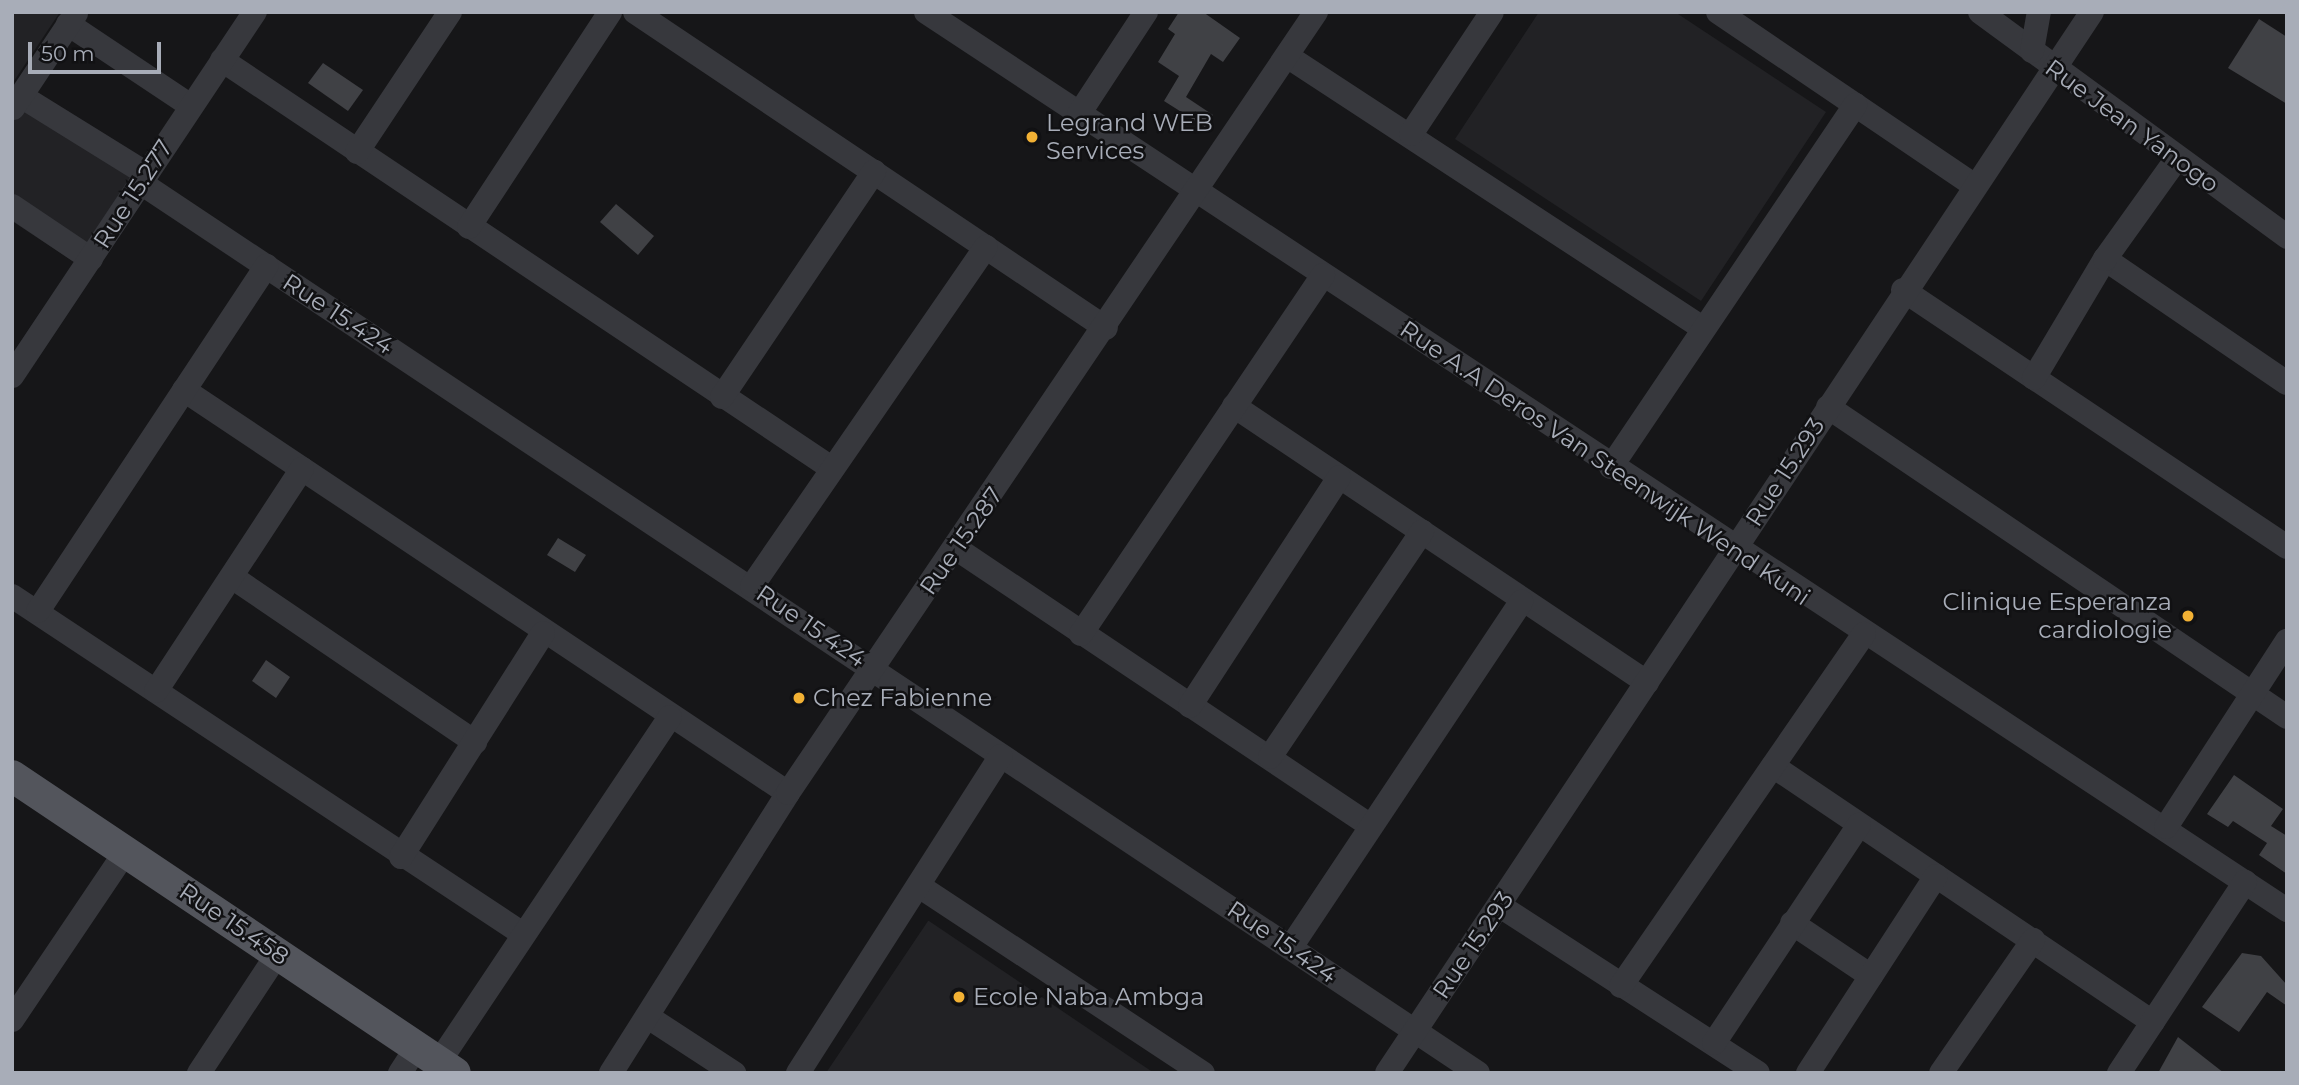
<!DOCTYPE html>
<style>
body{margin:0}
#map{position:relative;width:2299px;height:1085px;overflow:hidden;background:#161618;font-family:Montserrat,sans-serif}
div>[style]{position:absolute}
.built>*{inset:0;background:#222225}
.building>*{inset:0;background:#404145}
.minor>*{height:24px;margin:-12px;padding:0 12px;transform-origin:12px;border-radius:12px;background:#37383d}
.major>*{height:32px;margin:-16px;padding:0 16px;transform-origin:16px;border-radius:16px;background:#53555c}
.dots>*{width:19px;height:19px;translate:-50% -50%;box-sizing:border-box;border:4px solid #111113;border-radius:50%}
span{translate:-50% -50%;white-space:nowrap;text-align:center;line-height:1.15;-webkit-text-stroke:5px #111113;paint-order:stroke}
.poi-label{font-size:24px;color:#a8adb8}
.left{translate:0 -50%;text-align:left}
.right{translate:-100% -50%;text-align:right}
.street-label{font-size:24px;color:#a8adb8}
.frame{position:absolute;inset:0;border:14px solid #a8adb8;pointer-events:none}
.scale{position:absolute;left:28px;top:42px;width:133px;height:32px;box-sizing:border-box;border:4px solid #a8adb8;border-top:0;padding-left:9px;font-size:21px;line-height:24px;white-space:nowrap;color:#a8adb8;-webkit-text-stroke:5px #111113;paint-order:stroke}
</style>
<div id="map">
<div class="built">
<div style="clip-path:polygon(12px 12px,60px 12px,12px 84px)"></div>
<div style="clip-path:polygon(1539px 12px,1675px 12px,1826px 112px,1701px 301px,1455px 139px)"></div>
<div style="clip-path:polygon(12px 98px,133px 177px,77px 264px,12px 221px)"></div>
<div style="clip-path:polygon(928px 921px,929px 921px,1154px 1073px,826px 1073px)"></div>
</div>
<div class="building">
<div style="clip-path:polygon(1179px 12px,1203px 12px,1240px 38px,1223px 62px,1211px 54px,1186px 97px,1213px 115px,1205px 127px,1164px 101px,1179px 76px,1158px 62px,1175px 34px,1168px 29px)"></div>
<div style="clip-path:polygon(2259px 19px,2287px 37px,2287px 104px,2228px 68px)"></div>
<div style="clip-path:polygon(323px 63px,363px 90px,348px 111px,308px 83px)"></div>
<div style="clip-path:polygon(616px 204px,654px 236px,638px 255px,600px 222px)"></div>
<div style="clip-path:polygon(558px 538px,586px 555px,575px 572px,547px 555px)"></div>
<div style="clip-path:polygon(266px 660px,290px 677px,276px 698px,252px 681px)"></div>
<div style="clip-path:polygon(2234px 775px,2283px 809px,2271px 826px,2287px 836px,2287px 874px,2259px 855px,2267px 843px,2233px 821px,2228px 827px,2207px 814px)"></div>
<div style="clip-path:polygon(2242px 953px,2261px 956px,2287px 985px,2287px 1006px,2267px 992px,2239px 1032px,2202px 1007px)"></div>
<div style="clip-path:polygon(2178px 1037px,2224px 1073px,2158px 1073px)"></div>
</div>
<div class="minor">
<div style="left:635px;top:12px;width:567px;rotate:33.86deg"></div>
<div style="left:926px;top:12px;width:1631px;rotate:33.42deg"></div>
<div style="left:1718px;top:12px;width:309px;rotate:34.1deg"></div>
<div style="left:1980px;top:12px;width:381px;rotate:36.2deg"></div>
<div style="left:68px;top:24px;width:148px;rotate:33.7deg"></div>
<div style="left:2032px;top:51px;width:40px;rotate:-80deg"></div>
<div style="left:1287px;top:56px;width:498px;rotate:33.2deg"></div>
<div style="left:222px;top:60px;width:732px;rotate:33.8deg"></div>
<div style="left:21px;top:96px;width:148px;rotate:31.8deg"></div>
<div style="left:13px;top:108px;width:114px;rotate:-56.4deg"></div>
<div style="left:1079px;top:114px;width:122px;rotate:-56.7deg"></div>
<div style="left:1411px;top:134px;width:146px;rotate:-56.4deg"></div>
<div style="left:357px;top:152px;width:168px;rotate:-56.4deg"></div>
<div style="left:141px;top:183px;width:1606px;rotate:33.65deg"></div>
<div style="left:12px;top:206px;width:95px;rotate:33.9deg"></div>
<div style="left:469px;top:227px;width:257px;rotate:-56.7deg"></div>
<div style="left:2105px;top:259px;width:220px;rotate:34.3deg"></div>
<div style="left:1903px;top:290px;width:462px;rotate:33.8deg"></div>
<div style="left:12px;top:376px;width:438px;rotate:-56.3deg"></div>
<div style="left:2034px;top:378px;width:139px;rotate:-59.2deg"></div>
<div style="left:2105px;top:259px;width:122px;rotate:-54.4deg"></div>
<div style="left:184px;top:390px;width:726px;rotate:33.71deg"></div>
<div style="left:722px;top:397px;width:272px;rotate:-56deg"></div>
<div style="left:1234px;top:406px;width:497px;rotate:33.8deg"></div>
<div style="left:1828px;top:407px;width:554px;rotate:34.03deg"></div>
<div style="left:1611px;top:467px;width:437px;rotate:-56deg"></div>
<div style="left:957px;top:549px;width:495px;rotate:33.8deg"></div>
<div style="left:232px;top:577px;width:294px;rotate:34.2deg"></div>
<div style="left:752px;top:586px;width:412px;rotate:-55.4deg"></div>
<div style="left:12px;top:596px;width:613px;rotate:33.48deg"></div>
<div style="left:38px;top:611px;width:414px;rotate:-56.5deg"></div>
<div style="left:1081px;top:634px;width:433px;rotate:-56deg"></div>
<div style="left:156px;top:691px;width:266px;rotate:-56.7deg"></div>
<div style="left:1190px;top:706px;width:273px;rotate:-56.9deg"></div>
<div style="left:1270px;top:757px;width:272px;rotate:-56deg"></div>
<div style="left:1773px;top:766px;width:458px;rotate:34deg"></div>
<div style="left:2166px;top:827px;width:222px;rotate:-57deg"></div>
<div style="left:401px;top:857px;width:265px;rotate:-57.6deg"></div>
<div style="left:919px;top:886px;width:340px;rotate:33.4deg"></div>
<div style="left:1500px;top:906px;width:307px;rotate:32.9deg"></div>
<div style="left:1792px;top:923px;width:95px;rotate:33.9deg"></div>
<div style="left:1291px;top:947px;width:415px;rotate:-56.3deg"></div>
<div style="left:1621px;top:986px;width:428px;rotate:-55.4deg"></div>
<div style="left:648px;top:1017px;width:103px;rotate:33.1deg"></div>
<div style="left:12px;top:1020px;width:204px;rotate:-56deg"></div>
<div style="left:1714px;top:1043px;width:262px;rotate:-56.4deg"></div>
<div style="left:439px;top:1062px;width:415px;rotate:-56.2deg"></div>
<div style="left:199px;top:1073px;width:144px;rotate:-56.6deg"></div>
<div style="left:400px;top:1073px;width:31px;rotate:-57deg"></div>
<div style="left:611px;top:1073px;width:331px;rotate:-57.7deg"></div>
<div style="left:788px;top:793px;width:943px;rotate:-55.94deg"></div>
<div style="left:798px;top:1073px;width:376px;rotate:-57.4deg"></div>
<div style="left:1387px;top:1073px;width:1274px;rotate:-56.4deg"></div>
<div style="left:1808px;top:1073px;width:235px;rotate:-57deg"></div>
<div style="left:1941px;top:1073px;width:162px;rotate:-55.3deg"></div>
<div style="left:2119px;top:1073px;width:229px;rotate:-56.6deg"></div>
</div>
<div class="major">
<div style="left:12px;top:776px;width:533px;rotate:33.84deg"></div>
</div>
<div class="dots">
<div style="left:1032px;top:137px;background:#f2b134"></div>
<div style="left:2188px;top:616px;background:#f2b134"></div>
<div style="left:799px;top:698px;background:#f2b134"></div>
<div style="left:959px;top:997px;background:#f2b134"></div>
</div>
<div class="poi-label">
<span class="left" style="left:1046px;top:137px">Legrand WEB<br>Services</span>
<span class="right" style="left:2172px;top:616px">Clinique Esperanza<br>cardiologie</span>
<span class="left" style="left:813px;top:698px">Chez Fabienne</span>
<span class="left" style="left:973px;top:997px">Ecole Naba Ambga</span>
</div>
<div class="street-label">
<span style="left:2132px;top:126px;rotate:36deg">Rue Jean Yanogo</span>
<span style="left:133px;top:194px;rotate:-57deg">Rue 15.277</span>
<span style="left:338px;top:314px;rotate:33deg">Rue 15.424</span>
<span style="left:1605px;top:463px;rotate:34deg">Rue A.A Deros Van Steenwijk Wend Kuni</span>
<span style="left:1785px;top:472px;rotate:-57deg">Rue 15.293</span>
<span style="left:961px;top:541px;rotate:-55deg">Rue 15.287</span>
<span style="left:811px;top:626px;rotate:34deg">Rue 15.424</span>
<span style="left:234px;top:924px;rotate:34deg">Rue 15.458</span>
<span style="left:1282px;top:942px;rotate:34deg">Rue 15.424</span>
<span style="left:1473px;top:945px;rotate:-56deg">Rue 15.293</span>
</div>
<div class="frame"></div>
<div class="scale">50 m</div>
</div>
